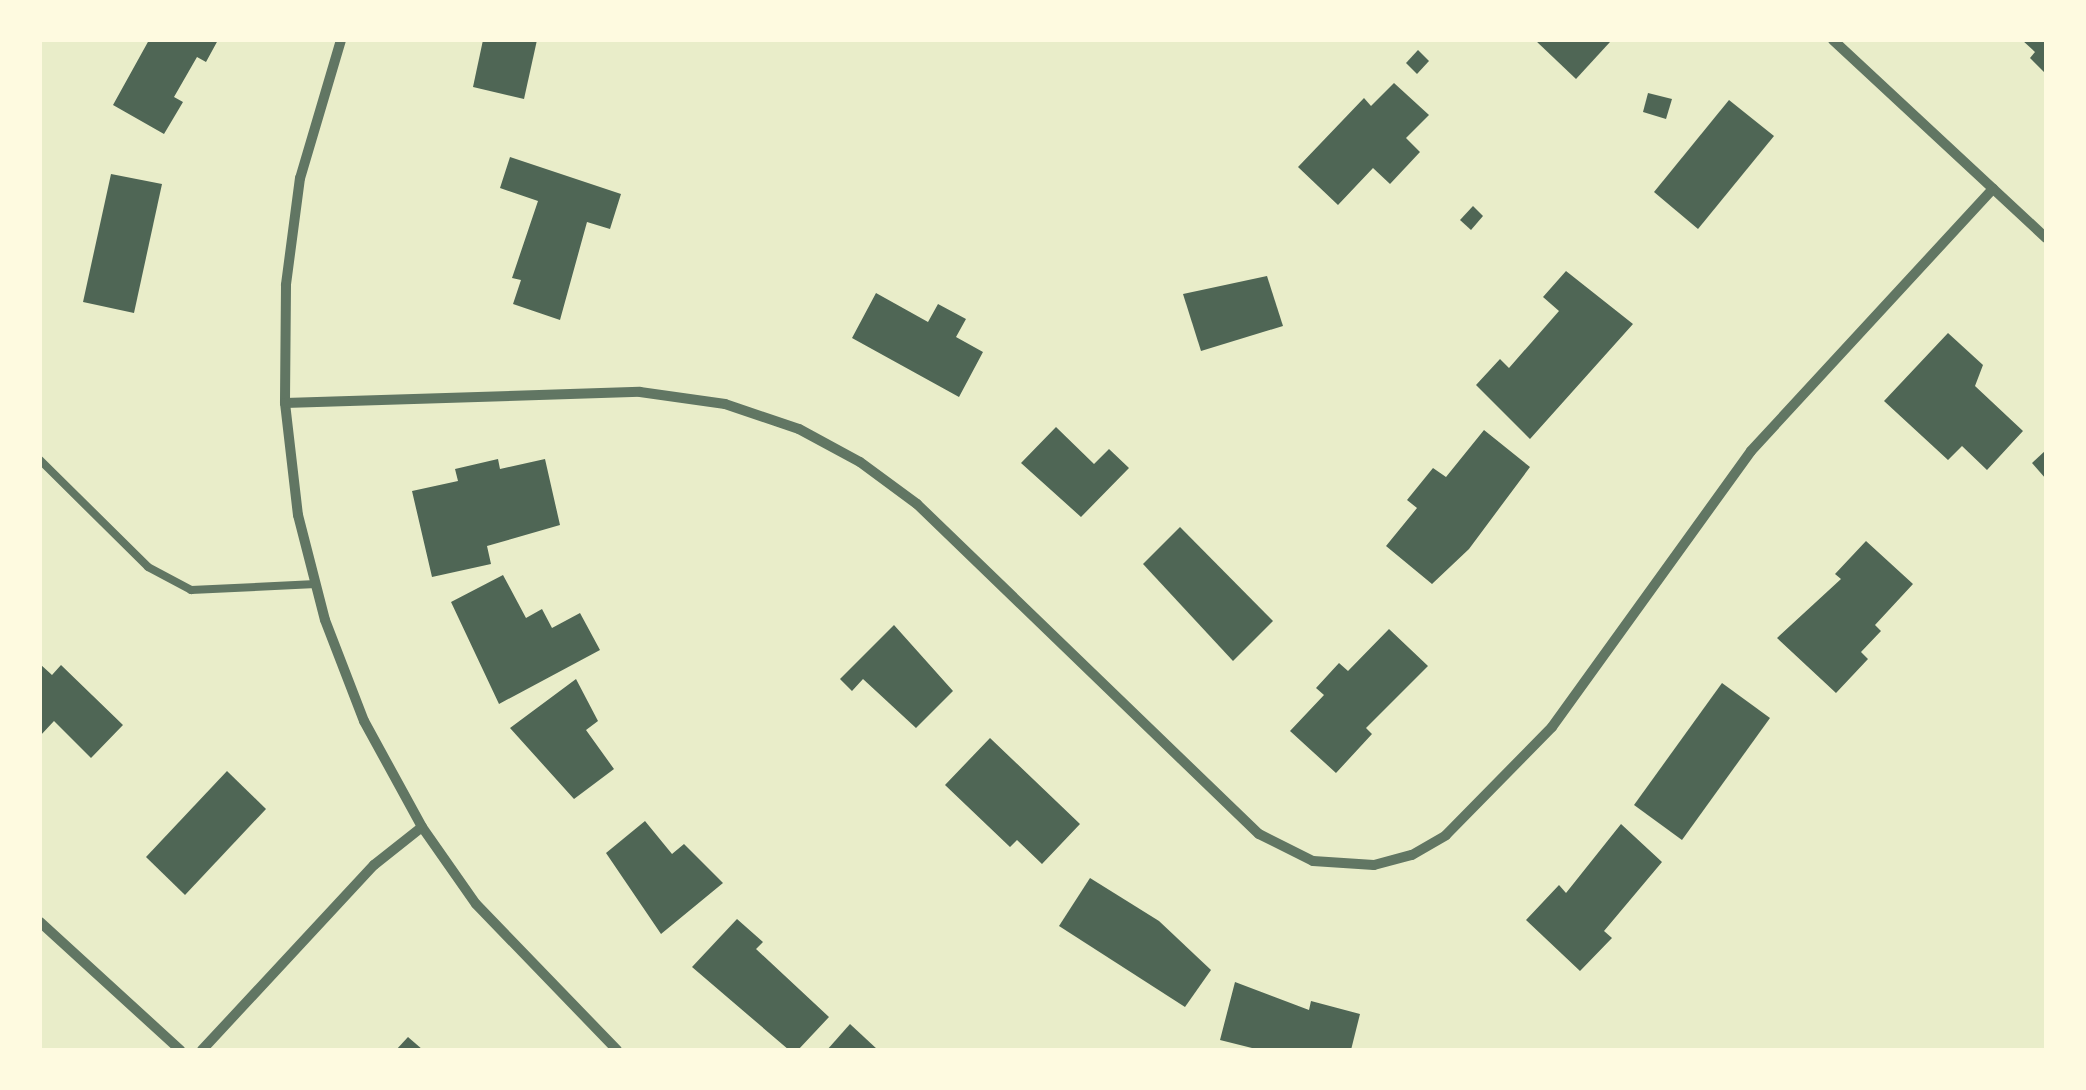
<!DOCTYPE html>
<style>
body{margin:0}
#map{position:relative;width:2086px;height:1090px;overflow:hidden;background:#e9edc9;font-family:Quicksand,sans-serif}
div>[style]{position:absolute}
.building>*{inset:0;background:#4f6655}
.service>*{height:8px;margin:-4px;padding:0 4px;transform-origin:4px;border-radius:4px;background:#617663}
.minor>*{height:10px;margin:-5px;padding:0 5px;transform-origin:5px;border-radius:5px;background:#617663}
span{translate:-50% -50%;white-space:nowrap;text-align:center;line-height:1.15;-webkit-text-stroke:10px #fefae0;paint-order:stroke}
.frame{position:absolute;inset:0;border:42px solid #fefae0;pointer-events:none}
</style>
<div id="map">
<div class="building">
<div style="clip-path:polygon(149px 40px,218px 40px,206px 62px,197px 57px,174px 97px,183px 102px,164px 134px,113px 105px)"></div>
<div style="clip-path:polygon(483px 40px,537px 40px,524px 99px,473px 87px)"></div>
<div style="clip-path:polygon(1535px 40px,1608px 40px,1610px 42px,1576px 79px)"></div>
<div style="clip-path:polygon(2022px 40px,2046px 40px,2046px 74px,2030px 58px,2035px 52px)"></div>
<div style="clip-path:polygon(1418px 50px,1429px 61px,1417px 74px,1406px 63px)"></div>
<div style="clip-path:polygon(1394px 83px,1429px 115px,1406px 138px,1420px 152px,1390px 184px,1373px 168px,1338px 205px,1298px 167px,1364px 98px,1371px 106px)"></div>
<div style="clip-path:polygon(1648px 93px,1672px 99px,1666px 119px,1643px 112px)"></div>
<div style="clip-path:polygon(1729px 100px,1774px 136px,1698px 229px,1654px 192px)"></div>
<div style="clip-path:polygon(510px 157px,621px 194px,610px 229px,587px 222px,560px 320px,513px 304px,521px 280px,512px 278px,538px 201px,500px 188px)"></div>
<div style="clip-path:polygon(111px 174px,162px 184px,134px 313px,83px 302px)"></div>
<div style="clip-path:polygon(1473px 206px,1483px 216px,1471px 230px,1460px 220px)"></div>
<div style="clip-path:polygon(1566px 271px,1633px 324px,1530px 439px,1476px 385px,1500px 359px,1509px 368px,1559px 311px,1543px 297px)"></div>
<div style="clip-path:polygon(1267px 276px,1283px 326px,1201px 351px,1183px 294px)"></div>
<div style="clip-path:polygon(876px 293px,928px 322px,938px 304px,966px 319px,956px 337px,983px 352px,959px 397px,852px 338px)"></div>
<div style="clip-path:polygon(1948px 333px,1983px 365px,1975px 386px,2023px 431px,1987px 470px,1962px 446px,1948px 460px,1884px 401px)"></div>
<div style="clip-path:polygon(1056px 427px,1094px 464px,1109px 449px,1129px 468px,1081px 517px,1021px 463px)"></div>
<div style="clip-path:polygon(1484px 430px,1530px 467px,1469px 549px,1432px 584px,1386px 546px,1417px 508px,1407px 500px,1433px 468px,1446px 477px)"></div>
<div style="clip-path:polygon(2046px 450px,2046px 479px,2032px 463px)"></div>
<div style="clip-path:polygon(498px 459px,500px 469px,545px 459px,560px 525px,487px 546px,491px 564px,432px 577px,412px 491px,458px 481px,455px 469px)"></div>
<div style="clip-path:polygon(1180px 527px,1273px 621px,1233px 661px,1143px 564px)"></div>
<div style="clip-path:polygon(1866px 541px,1913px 584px,1875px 625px,1881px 631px,1861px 652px,1868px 659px,1836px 693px,1777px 638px,1841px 579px,1835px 574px)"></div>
<div style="clip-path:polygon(503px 575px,526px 618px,542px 609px,552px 628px,580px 613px,600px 650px,499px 704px,451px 602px)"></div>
<div style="clip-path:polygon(894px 625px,953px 691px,916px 728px,863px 679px,852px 691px,840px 679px)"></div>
<div style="clip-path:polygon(1389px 629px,1428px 666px,1366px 728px,1372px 734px,1336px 773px,1290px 731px,1324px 695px,1316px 688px,1339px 663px,1348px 671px)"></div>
<div style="clip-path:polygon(40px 664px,52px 675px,61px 665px,123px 725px,91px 758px,54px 721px,40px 736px)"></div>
<div style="clip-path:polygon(576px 679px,598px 721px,586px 730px,614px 769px,574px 799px,510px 728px)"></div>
<div style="clip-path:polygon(1722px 683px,1770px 718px,1682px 840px,1634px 805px)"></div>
<div style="clip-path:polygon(990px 738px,1080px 824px,1042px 864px,1017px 840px,1010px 847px,945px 785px)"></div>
<div style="clip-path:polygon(227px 771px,266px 809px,185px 895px,146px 857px)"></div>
<div style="clip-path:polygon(645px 821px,672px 854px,684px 844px,723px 883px,661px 934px,606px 853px)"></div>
<div style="clip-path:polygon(1621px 824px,1662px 862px,1604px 931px,1612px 938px,1580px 971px,1526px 920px,1559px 885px,1566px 893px)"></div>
<div style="clip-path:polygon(1090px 878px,1159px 921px,1211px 970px,1185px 1007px,1059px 926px)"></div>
<div style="clip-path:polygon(737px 919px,763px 942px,756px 949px,829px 1017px,798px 1050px,789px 1050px,692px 967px)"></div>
<div style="clip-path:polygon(1235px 982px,1309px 1010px,1311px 1001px,1360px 1014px,1351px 1050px,1260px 1050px,1220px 1040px)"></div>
<div style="clip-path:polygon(850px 1024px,878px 1050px,827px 1050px)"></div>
<div style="clip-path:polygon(408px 1037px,423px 1050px,396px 1050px)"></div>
</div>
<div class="service">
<div style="left:40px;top:460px;width:152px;rotate:44.7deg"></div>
<div style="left:148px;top:567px;width:49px;rotate:28.1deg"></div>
<div style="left:191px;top:590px;width:125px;rotate:-2.7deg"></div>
</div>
<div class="minor">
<div style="left:341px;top:40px;width:144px;rotate:106.5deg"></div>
<div style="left:300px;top:178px;width:108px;rotate:97.5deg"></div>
<div style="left:286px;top:285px;width:118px;rotate:90.5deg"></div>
<div style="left:285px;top:403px;width:113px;rotate:83.4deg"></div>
<div style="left:298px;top:515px;width:108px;rotate:75.6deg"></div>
<div style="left:325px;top:620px;width:108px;rotate:68.9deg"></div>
<div style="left:364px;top:721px;width:121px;rotate:61.3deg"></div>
<div style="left:422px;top:827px;width:94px;rotate:55deg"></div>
<div style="left:476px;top:904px;width:203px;rotate:46deg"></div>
<div style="left:1833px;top:40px;width:291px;rotate:42.9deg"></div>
<div style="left:285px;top:403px;width:355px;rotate:-1.8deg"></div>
<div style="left:640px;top:392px;width:86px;rotate:8deg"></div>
<div style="left:725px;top:404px;width:78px;rotate:18.7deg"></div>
<div style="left:799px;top:429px;width:69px;rotate:28.4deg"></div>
<div style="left:860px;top:462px;width:71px;rotate:36.4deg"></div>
<div style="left:917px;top:504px;width:475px;rotate:44deg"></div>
<div style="left:1259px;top:834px;width:60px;rotate:26.6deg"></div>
<div style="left:1313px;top:861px;width:61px;rotate:3.8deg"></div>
<div style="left:1374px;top:865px;width:39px;rotate:-15deg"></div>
<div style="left:1412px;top:855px;width:39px;rotate:-30deg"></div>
<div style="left:1446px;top:835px;width:151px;rotate:-45.5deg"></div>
<div style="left:1552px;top:727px;width:340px;rotate:-54.2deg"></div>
<div style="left:1751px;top:451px;width:357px;rotate:-47.3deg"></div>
<div style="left:40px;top:922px;width:190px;rotate:42.4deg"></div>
<div style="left:202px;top:1050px;width:253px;rotate:-47.1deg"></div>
<div style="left:374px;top:865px;width:61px;rotate:-38.4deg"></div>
</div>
<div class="frame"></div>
</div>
